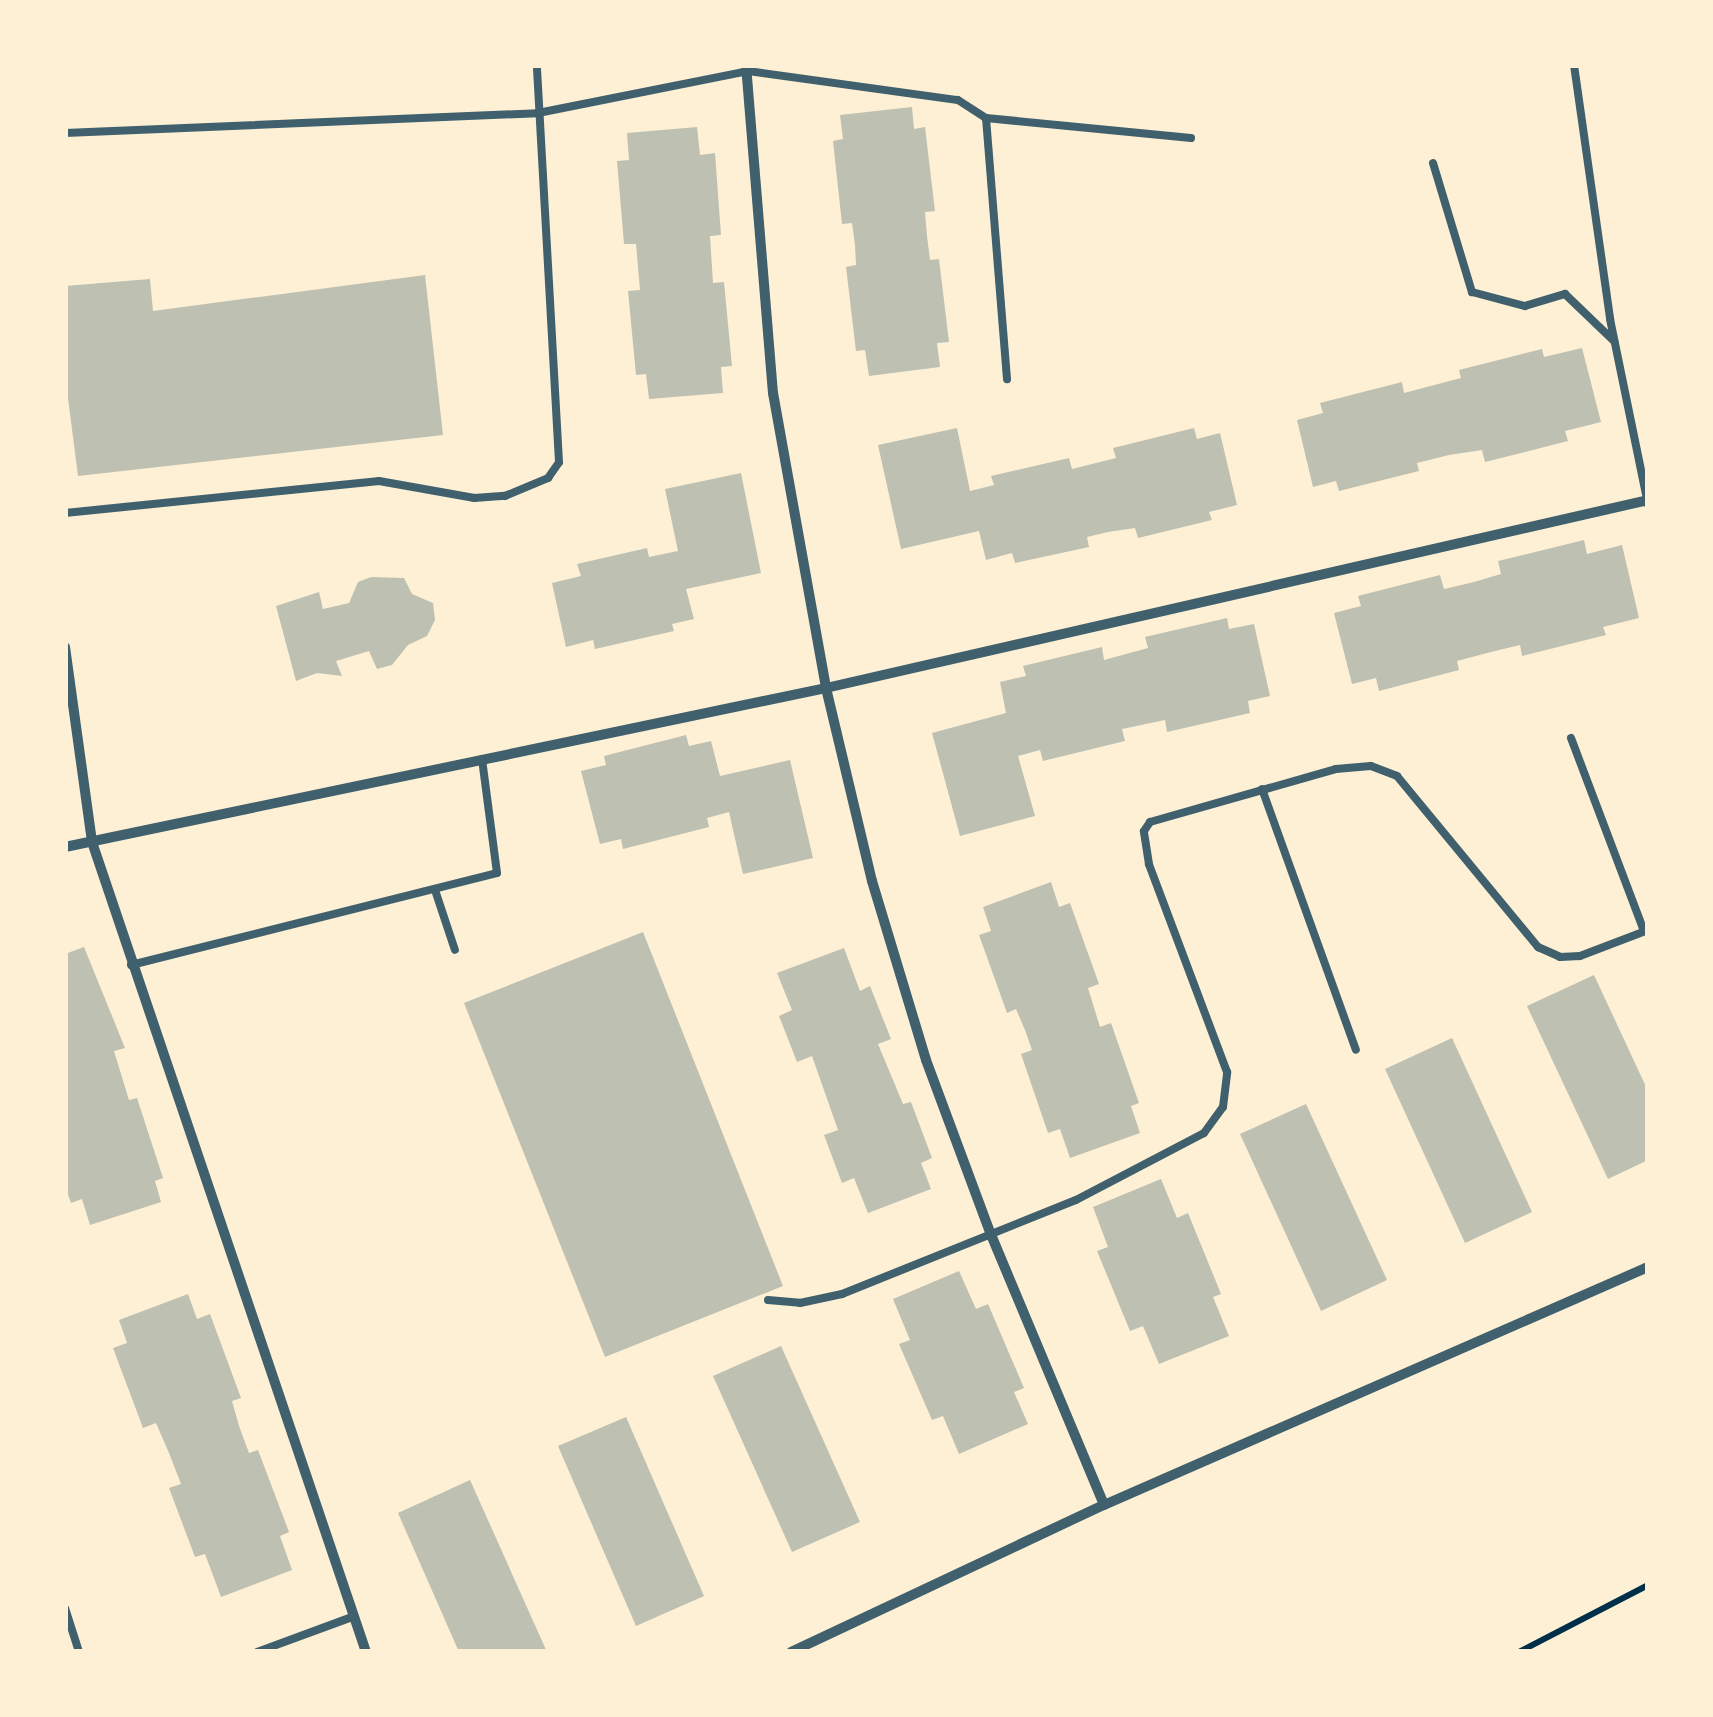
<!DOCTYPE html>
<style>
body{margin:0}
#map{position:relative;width:1713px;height:1717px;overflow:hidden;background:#fdf0d5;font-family:"Titillium Web",sans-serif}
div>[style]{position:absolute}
.building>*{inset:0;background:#bec0b2}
.path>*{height:6px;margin:-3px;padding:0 3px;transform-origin:3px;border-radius:3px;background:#003049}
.service>*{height:8px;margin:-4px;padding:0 4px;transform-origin:4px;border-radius:4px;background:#3f606c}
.minor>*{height:10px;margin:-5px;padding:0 5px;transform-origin:5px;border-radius:5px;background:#3f606c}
span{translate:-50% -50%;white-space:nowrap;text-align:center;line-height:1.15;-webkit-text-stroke:9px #fdf0d5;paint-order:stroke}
.frame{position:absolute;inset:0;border:68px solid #fdf0d5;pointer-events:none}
</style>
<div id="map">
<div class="building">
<div style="clip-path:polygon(912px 107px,914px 129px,925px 127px,935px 211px,925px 212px,927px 236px,930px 260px,939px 259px,949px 342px,937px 343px,940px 367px,869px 376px,865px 350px,856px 351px,846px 267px,856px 265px,855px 245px,852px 223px,842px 224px,833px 141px,843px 139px,840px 115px)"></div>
<div style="clip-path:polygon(697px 127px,700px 155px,715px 153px,721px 235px,710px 236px,713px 283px,724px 282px,732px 366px,721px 367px,723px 393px,649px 399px,646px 374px,636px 375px,628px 291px,640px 290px,636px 244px,624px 244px,617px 161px,629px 160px,627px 133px)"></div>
<div style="clip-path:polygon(425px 275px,443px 435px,78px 476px,65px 375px,65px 286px,150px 279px,153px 311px)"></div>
<div style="clip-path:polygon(1582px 348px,1601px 422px,1565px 431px,1568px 441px,1485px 462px,1482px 450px,1449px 455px,1417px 463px,1419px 471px,1339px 491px,1336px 481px,1313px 487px,1297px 420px,1323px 413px,1320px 403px,1402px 382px,1404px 393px,1461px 378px,1459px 370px,1542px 349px,1544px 357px)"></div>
<div style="clip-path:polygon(957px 428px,970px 491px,994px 485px,991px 476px,1069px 458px,1072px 469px,1116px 458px,1113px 448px,1194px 428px,1197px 439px,1220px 433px,1237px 505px,1209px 512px,1212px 520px,1138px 538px,1135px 528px,1108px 532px,1087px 537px,1089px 547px,1015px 563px,1012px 553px,986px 560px,979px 531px,901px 549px,878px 445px)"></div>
<div style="clip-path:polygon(741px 473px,761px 573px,686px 589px,694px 619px,672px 624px,674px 631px,595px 649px,593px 640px,566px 647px,552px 583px,581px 576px,577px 564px,647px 548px,649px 557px,678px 551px,665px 489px)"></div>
<div style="clip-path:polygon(1584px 540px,1587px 554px,1622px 545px,1639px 618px,1603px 627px,1606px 635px,1522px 656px,1520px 645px,1491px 652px,1457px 661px,1459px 670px,1379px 691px,1376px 678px,1352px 684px,1334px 613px,1361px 606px,1358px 596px,1440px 575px,1444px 589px,1474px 582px,1501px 574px,1498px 561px)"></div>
<div style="clip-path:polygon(371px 577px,404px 578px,412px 594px,433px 603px,435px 620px,427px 636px,408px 645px,392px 665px,377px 669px,369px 651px,336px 661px,342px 676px,317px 673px,296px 681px,276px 606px,319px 592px,323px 609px,349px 603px,358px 582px)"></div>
<div style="clip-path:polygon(1227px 618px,1229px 629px,1254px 624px,1270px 696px,1248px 701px,1250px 713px,1167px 732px,1165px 720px,1122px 729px,1125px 741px,1043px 761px,1040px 750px,1018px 756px,1035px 816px,960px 836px,932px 733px,1006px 713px,1000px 682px,1026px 676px,1023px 666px,1102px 647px,1104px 660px,1148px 648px,1145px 637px)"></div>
<div style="clip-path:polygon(686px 735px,689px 746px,711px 741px,720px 776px,790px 760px,813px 858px,743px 874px,729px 812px,707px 818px,709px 827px,623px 849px,621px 839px,600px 844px,581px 771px,606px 765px,604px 756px)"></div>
<div style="clip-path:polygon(1051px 882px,1059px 907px,1070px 903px,1099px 984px,1088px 988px,1100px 1027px,1111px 1023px,1139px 1103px,1131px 1106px,1140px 1133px,1070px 1158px,1060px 1129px,1048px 1133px,1021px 1054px,1032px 1050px,1025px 1030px,1016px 1009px,1007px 1013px,979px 935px,991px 931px,983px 907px)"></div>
<div style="clip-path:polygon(643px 932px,783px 1286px,605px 1357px,464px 1003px)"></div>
<div style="clip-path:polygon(84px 947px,125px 1048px,114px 1051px,129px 1100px,137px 1098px,163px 1178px,155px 1181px,161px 1202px,90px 1225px,82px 1199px,71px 1203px,65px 1186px,65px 954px)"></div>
<div style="clip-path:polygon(844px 948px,860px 991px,870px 986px,891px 1039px,878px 1044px,903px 1104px,911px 1102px,932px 1158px,921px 1163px,931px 1189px,868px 1213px,854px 1178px,842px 1183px,824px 1135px,838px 1130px,812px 1056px,797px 1062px,779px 1016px,792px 1010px,777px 973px)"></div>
<div style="clip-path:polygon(1594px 975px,1648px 1091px,1648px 1160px,1608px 1179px,1527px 1006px)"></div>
<div style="clip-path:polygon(1452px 1038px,1532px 1212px,1465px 1243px,1385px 1069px)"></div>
<div style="clip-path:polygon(1306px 1104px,1387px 1280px,1321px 1311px,1240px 1134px)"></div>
<div style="clip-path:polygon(1161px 1179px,1177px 1218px,1188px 1213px,1221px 1294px,1213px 1297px,1229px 1336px,1159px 1364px,1143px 1326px,1130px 1331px,1097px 1251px,1108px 1247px,1093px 1207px)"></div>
<div style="clip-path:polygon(959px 1271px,976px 1309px,988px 1304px,1024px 1388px,1014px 1392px,1028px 1424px,959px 1454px,943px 1416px,932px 1420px,899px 1344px,910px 1340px,893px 1299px)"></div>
<div style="clip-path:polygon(188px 1294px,197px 1319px,210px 1314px,241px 1398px,232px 1401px,239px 1426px,249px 1453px,258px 1450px,289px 1532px,280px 1536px,292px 1570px,221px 1597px,205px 1554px,195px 1557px,169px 1488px,181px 1484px,169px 1453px,156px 1423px,143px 1428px,113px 1348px,127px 1343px,119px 1320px)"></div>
<div style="clip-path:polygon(781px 1346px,860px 1522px,792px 1552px,713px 1376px)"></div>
<div style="clip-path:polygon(626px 1417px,704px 1596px,636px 1626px,558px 1446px)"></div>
<div style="clip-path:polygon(470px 1480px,547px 1652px,459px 1652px,398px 1513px)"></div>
</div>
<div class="path">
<div style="left:1519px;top:1652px;width:145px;rotate:-27.4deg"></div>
</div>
<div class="service">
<div style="left:1574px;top:65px;width:257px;rotate:81.9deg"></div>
<div style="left:1610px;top:319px;width:189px;rotate:78.4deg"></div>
<div style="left:986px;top:118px;width:206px;rotate:5.6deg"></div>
<div style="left:65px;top:133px;width:473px;rotate:-2.4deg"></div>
<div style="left:538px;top:113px;width:214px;rotate:-11.3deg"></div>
<div style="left:748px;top:71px;width:212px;rotate:7.9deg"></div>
<div style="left:958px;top:100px;width:33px;rotate:33deg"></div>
<div style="left:986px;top:118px;width:262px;rotate:85.4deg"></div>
<div style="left:1433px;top:163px;width:135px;rotate:73.2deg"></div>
<div style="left:1472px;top:292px;width:55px;rotate:14.8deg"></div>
<div style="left:1525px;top:306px;width:42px;rotate:-16.7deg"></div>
<div style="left:1565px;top:294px;width:68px;rotate:43.8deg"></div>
<div style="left:65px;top:513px;width:316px;rotate:-5.8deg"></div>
<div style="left:379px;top:481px;width:97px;rotate:10.1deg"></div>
<div style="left:474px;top:498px;width:31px;rotate:-4deg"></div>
<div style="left:505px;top:496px;width:47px;rotate:-22.7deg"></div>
<div style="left:548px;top:478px;width:19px;rotate:-55deg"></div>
<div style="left:559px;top:462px;width:398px;rotate:-93.2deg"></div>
<div style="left:1571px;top:738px;width:206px;rotate:69.3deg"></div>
<div style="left:1262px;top:789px;width:277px;rotate:70.2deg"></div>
<div style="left:435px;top:890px;width:63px;rotate:71.6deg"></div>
<div style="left:131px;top:965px;width:377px;rotate:-14.1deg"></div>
<div style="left:497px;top:873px;width:115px;rotate:-97.5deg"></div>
<div style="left:768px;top:1300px;width:32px;rotate:5deg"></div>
<div style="left:800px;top:1303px;width:43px;rotate:-12.1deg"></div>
<div style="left:842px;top:1294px;width:252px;rotate:-21.9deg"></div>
<div style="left:1076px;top:1200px;width:144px;rotate:-27.6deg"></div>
<div style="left:1204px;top:1133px;width:32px;rotate:-54deg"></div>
<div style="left:1223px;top:1107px;width:35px;rotate:-83deg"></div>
<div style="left:1227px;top:1072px;width:222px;rotate:-110.6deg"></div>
<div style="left:1149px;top:864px;width:33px;rotate:-99deg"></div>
<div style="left:1144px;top:831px;width:11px;rotate:-56deg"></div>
<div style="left:1150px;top:822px;width:193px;rotate:-15.9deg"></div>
<div style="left:1336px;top:769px;width:35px;rotate:-5deg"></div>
<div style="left:1371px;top:766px;width:28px;rotate:21deg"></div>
<div style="left:1397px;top:776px;width:222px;rotate:50.5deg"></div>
<div style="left:1538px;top:947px;width:24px;rotate:24deg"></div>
<div style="left:1560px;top:957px;width:20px;rotate:-3deg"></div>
<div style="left:1580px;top:956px;width:73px;rotate:-20.9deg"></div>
<div style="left:65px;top:1608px;width:46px;rotate:72.3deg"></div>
<div style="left:257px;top:1652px;width:101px;rotate:-20.2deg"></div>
</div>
<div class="minor">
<div style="left:746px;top:65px;width:329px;rotate:85.3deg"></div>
<div style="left:773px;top:393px;width:300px;rotate:79.8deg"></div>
<div style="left:826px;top:688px;width:198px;rotate:76.6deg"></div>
<div style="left:872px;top:881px;width:187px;rotate:73.2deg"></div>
<div style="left:926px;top:1060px;width:189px;rotate:69.6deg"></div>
<div style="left:992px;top:1237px;width:290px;rotate:67.3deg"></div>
<div style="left:65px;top:647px;width:197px;rotate:82.1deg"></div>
<div style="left:92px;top:842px;width:855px;rotate:71.31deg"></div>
<div style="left:65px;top:847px;width:777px;rotate:-11.8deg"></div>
<div style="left:826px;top:688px;width:843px;rotate:-12.88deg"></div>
<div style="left:791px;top:1652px;width:346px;rotate:-25.2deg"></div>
<div style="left:1104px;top:1505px;width:594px;rotate:-23.63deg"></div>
</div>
<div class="frame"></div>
</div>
